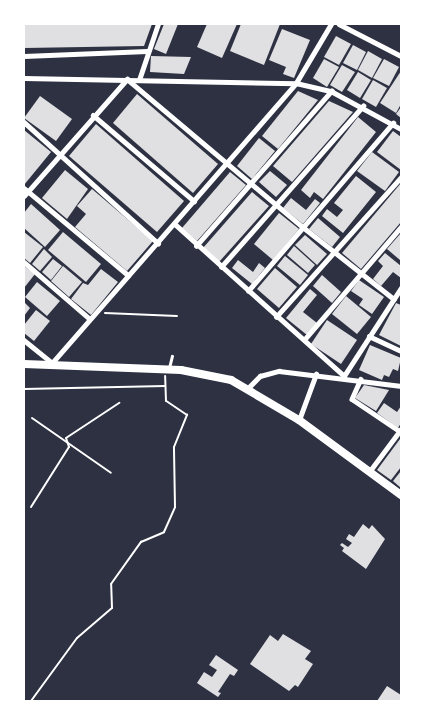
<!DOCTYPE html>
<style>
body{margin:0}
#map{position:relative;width:425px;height:725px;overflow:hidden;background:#2d3142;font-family:Merriweather,serif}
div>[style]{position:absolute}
.building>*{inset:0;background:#e0e0e3}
.path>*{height:2px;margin:-1px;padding:0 1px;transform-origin:1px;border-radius:1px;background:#fff}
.service>*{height:2.5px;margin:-1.25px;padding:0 1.25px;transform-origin:1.25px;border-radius:1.25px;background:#fff}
.minor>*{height:4.5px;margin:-2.25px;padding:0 2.25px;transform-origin:2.25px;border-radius:2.25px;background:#fff}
.primary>*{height:8px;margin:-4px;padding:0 4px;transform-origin:4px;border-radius:4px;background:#fff}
span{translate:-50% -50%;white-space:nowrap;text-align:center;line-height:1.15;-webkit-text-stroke:5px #fff;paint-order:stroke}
.frame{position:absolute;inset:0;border:25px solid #fff;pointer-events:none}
</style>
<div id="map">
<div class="building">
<div style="clip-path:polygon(24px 24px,152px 24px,144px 46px,24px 48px)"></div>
<div style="clip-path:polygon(164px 24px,178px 24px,166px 54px,154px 49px)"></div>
<div style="clip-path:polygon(207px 24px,237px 24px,222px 58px,197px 47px)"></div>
<div style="clip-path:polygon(241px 24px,280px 24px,264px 65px,230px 51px)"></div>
<div style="clip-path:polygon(282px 29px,310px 40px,294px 78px,283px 74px,286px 67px,269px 60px)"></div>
<div style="clip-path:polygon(336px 36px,351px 44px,339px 65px,324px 57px)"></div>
<div style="clip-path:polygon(353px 45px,366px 52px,357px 70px,343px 63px)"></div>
<div style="clip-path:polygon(368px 51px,382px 59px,372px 78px,358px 70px)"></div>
<div style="clip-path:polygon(151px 56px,191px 57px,184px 74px,150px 72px)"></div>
<div style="clip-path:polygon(324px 59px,339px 67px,327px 87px,313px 78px)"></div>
<div style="clip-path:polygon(384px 59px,399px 67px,389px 86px,373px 78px)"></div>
<div style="clip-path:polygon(342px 65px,355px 72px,342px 92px,330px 85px)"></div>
<div style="clip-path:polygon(401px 71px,401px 104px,396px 113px,380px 103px)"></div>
<div style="clip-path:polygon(358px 72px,371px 80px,360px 98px,347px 90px)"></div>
<div style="clip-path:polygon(373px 80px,387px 88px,376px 107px,362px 99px)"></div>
<div style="clip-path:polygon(298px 91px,318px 100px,278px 149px,262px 136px)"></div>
<div style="clip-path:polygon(137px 94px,218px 164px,193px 193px,113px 123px)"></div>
<div style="clip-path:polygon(40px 96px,72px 119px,56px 141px,24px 118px)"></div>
<div style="clip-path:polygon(329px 101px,353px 112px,292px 182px,273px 166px)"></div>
<div style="clip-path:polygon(401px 107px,401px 118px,396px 114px)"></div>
<div style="clip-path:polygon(358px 117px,376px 132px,323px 199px,314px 192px,310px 198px,301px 190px)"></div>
<div style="clip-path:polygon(96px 124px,184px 201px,157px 232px,69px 156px)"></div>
<div style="clip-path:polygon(24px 130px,51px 152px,24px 185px)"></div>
<div style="clip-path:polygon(393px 131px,401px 137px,401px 170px,377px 152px)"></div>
<div style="clip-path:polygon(259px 138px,275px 151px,252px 179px,237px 166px)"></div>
<div style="clip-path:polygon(372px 152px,399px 172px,385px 191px,357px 171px)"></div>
<div style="clip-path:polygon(65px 170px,88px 189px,67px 219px,42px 198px)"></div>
<div style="clip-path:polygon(270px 171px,287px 185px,276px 197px,259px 182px)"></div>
<div style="clip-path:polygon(230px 172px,246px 185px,197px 241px,182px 228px)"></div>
<div style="clip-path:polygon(356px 176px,376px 192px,343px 233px,322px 216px,327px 209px,337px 217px,343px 210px,334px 203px)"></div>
<div style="clip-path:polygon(401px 183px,401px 222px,361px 269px,342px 253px)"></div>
<div style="clip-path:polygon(92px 189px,153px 241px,127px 271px,75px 227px,86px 214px,77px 206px)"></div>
<div style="clip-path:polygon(252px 192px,269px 206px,219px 262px,203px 248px)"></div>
<div style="clip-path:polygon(291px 198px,306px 210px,315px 199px,320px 203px,303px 224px,283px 208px)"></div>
<div style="clip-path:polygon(31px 204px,60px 230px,45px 247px,24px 228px,24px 213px)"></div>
<div style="clip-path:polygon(279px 213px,299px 229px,273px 260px,254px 244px)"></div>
<div style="clip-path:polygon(318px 218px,340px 237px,332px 247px,309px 229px)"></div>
<div style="clip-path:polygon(24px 232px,43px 247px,30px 263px,24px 258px)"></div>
<div style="clip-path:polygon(63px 232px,101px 264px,86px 282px,48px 250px)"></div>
<div style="clip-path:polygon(401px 233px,401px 259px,400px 260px,387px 249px)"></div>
<div style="clip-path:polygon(305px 235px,327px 254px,317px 265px,295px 245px)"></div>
<div style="clip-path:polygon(294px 246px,315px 265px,308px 273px,287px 255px)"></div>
<div style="clip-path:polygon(44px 249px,52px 257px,40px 271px,32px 264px)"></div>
<div style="clip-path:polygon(385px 253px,401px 266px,401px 278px,393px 272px,381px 286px,373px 279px,383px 266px,378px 261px)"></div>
<div style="clip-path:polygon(285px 256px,308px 275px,300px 285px,277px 266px)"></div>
<div style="clip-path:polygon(53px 259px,62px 266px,51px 280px,42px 272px)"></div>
<div style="clip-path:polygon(238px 260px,253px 272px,259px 263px,265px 268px,252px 284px,232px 268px)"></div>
<div style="clip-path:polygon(24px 266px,35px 274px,24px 288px)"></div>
<div style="clip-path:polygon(63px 266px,82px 282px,69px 297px,51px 281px)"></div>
<div style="clip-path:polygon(275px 268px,297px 287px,279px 308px,257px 289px)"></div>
<div style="clip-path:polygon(101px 269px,118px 282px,91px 315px,71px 299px,83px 283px,88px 285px)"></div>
<div style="clip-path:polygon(322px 275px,341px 292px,332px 303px,313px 286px)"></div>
<div style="clip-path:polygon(359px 280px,384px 297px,372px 314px,359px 305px,363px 299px,351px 291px)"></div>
<div style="clip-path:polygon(37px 282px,60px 301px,47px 316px,25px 297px)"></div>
<div style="clip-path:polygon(310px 289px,317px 295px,303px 312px,317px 323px,307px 335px,286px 318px)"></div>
<div style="clip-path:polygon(346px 296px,371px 317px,357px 334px,332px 314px)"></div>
<div style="clip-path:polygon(24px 302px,30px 308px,24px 316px)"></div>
<div style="clip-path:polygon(396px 303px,401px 305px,401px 346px,379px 335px)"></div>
<div style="clip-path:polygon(36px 310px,50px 321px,34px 341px,24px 333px,24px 325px)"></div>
<div style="clip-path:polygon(327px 320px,357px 340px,341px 364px,311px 344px)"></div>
<div style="clip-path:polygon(370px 345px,401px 358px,398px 371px,393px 369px,389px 377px,384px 375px,382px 380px,359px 370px)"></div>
<div style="clip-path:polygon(364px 385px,389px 390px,376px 411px,355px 398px)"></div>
<div style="clip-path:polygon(384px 403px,397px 412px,401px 406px,401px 423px,398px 428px,377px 413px)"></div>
<div style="clip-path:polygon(400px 439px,401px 467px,391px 480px,377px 470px)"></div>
<div style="clip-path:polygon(401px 471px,401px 488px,393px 481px)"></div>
<div style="clip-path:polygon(363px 524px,369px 529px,372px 525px,385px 539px,366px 569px,342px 551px,344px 548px,340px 545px,342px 543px,348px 547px,352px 543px,346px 539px,349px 534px,354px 537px)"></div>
<div style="clip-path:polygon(283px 634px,311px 651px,305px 659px,313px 664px,298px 687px,295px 685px,289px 691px,250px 664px,270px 635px,278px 641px)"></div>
<div style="clip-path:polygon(216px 655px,238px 670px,234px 676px,230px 674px,218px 692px,221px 693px,218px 697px,197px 683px,204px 672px,212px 677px,217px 670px,209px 665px)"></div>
<div style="clip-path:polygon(387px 686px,401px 695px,401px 701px,377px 701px)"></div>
</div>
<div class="path">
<div style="left:105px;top:313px;width:72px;rotate:2.4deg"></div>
<div style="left:24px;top:389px;width:141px;rotate:-1.2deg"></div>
<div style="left:32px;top:418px;width:96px;rotate:34.8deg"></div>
<div style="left:31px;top:507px;width:71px;rotate:-57.7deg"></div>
<div style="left:69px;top:447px;width:9px;rotate:-108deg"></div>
<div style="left:66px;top:438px;width:64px;rotate:-33.4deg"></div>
<div style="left:31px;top:701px;width:78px;rotate:-53.9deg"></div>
<div style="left:77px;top:638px;width:46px;rotate:-40.6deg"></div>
<div style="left:112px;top:608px;width:24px;rotate:-92deg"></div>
<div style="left:111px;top:584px;width:52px;rotate:-54.5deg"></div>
<div style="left:141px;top:542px;width:25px;rotate:-23deg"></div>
<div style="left:164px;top:532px;width:27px;rotate:-66deg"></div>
<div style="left:175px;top:507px;width:60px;rotate:-91deg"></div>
<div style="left:174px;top:447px;width:35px;rotate:-68deg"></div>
<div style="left:187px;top:415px;width:25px;rotate:-146deg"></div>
<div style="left:166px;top:401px;width:25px;rotate:-92deg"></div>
</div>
<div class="service">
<div style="left:169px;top:368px;width:12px;rotate:-76deg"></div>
</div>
<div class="minor">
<div style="left:339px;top:24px;width:70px;rotate:27.3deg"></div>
<div style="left:24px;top:56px;width:123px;rotate:-2.3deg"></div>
<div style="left:24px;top:78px;width:272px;rotate:1.1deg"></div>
<div style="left:296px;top:83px;width:36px;rotate:13deg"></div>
<div style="left:331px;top:91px;width:80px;rotate:28.5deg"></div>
<div style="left:139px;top:80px;width:59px;rotate:-71.3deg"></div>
<div style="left:93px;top:115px;width:133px;rotate:40.4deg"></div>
<div style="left:24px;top:122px;width:181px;rotate:42.1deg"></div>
<div style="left:24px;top:188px;width:136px;rotate:39.9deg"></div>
<div style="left:24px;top:196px;width:156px;rotate:-48.6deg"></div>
<div style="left:127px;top:79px;width:230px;rotate:40.1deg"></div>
<div style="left:303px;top:227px;width:116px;rotate:38.4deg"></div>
<div style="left:176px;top:225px;width:226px;rotate:41.9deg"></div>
<div style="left:344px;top:376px;width:105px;rotate:-57.1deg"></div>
<div style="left:196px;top:246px;width:206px;rotate:-48.9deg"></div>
<div style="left:24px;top:262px;width:87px;rotate:40.8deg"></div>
<div style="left:221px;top:267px;width:215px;rotate:-48.6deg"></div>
<div style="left:248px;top:291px;width:222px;rotate:-49.2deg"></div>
<div style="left:276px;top:317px;width:188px;rotate:-48.2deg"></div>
<div style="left:369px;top:336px;width:35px;rotate:25deg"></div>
<div style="left:24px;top:340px;width:36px;rotate:39deg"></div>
<div style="left:52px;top:363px;width:371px;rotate:-48.9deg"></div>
<div style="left:296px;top:83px;width:69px;rotate:-59.3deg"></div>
<div style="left:304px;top:340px;width:149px;rotate:-49.4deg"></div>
<div style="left:361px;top:379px;width:22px;rotate:114deg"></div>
<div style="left:352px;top:399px;width:59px;rotate:34deg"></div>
<div style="left:248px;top:388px;width:17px;rotate:-45deg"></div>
<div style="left:260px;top:376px;width:20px;rotate:-15deg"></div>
<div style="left:279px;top:371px;width:123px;rotate:7deg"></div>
<div style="left:299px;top:420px;width:49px;rotate:-69.7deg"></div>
<div style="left:369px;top:472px;width:54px;rotate:-53.3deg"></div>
</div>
<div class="primary">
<div style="left:24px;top:364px;width:157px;rotate:2.2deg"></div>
<div style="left:181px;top:370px;width:51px;rotate:11.3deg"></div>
<div style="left:231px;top:380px;width:79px;rotate:30.5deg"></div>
<div style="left:299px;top:420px;width:127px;rotate:36.3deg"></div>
</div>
<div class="frame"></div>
</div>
